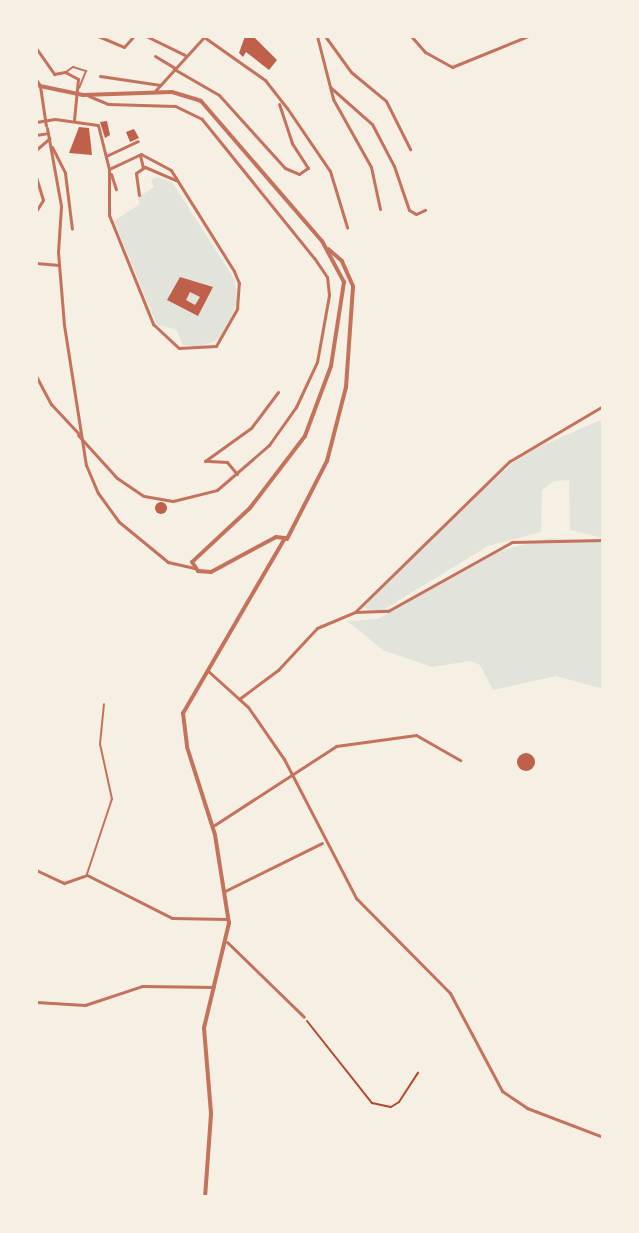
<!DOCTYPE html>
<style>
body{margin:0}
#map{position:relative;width:639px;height:1233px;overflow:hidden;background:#f6efe4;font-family:"Source Sans 3",sans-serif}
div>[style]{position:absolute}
.green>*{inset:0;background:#e2e4dc}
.building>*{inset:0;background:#bf614a}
.round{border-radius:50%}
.path>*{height:2px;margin:-1px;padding:0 1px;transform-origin:1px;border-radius:1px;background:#b5482f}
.service>*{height:2px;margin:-1px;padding:0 1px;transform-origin:1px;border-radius:1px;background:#c5725c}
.pedestrian>*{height:3px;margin:-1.5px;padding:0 1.5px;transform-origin:1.5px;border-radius:1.5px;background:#c5725c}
.minor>*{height:3px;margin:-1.5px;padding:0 1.5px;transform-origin:1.5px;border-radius:1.5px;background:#c5725c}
.tertiary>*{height:4px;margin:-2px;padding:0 2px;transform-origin:2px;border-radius:2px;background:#c5725c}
span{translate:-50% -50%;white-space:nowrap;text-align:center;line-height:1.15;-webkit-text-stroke:6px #f6efe4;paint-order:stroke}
.frame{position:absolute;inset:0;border:38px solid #f6efe4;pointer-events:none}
</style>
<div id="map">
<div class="green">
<div style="clip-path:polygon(157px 177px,172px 182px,235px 280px,237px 303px,231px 317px,219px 339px,200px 347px,183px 345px,176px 329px,157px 325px,114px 221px,140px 204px,137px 198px,154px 187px,151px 180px)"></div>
<div style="clip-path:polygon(603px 419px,603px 538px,570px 530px,569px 480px,554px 481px,542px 490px,541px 532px,488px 546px,383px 610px,375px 613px,363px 607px,419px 547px,523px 454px)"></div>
<div style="clip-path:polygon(550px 538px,603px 542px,603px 689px,556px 676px,493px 690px,480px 665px,470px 661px,432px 667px,383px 650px,347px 621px,378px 619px,491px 553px)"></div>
</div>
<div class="building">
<div style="clip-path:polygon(245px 36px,253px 36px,277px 60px,269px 70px,246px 52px,243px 57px,239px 53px)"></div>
<div style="clip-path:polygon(107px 121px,110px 135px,105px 138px,100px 122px)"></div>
<div style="clip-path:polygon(79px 127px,89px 128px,92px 155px,69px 153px)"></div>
<div style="clip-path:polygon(134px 129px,139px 138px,130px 142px,126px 132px)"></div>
<div style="clip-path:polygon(evenodd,180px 277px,213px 287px,198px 316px,167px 300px,180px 277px,190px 292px,200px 297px,195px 305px,186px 300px,190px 292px)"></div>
<div class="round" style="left:155px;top:502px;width:12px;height:12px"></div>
<div class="round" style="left:517px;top:753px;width:18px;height:18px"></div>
</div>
<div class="path">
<div style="left:307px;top:1021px;width:105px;rotate:51.6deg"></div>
<div style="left:372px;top:1103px;width:19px;rotate:12deg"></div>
<div style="left:391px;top:1107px;width:9px;rotate:-32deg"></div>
<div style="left:399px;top:1102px;width:35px;rotate:-57deg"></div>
</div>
<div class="service">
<div style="left:66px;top:72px;width:9px;rotate:-36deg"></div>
<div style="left:73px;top:67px;width:14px;rotate:17deg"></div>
<div style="left:86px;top:71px;width:18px;rotate:112deg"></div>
<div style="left:87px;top:874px;width:79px;rotate:-71.6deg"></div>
<div style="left:112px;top:799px;width:56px;rotate:-102.3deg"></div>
<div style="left:100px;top:744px;width:40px;rotate:-84.3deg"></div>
</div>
<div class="pedestrian">
<div style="left:140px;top:155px;width:13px;rotate:77deg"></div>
</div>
<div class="minor">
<div style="left:98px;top:36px;width:28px;rotate:23deg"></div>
<div style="left:124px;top:47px;width:15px;rotate:-48deg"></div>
<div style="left:146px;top:36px;width:43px;rotate:26deg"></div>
<div style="left:317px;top:36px;width:65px;rotate:75.7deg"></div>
<div style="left:333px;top:99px;width:78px;rotate:60.8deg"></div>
<div style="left:371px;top:167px;width:43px;rotate:77.9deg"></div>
<div style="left:325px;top:36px;width:44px;rotate:54.2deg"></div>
<div style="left:351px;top:72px;width:45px;rotate:39.6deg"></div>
<div style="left:386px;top:101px;width:54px;rotate:63.4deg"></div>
<div style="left:411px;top:36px;width:21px;rotate:49deg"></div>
<div style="left:425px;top:52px;width:31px;rotate:29deg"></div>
<div style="left:452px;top:67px;width:82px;rotate:-22.2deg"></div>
<div style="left:204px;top:37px;width:75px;rotate:35.2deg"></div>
<div style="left:265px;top:80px;width:36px;rotate:52deg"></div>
<div style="left:287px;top:108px;width:76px;rotate:55.7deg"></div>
<div style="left:330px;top:171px;width:59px;rotate:73.1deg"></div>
<div style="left:36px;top:48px;width:32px;rotate:55deg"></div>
<div style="left:54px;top:74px;width:11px;rotate:-10deg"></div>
<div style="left:65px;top:72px;width:15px;rotate:28deg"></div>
<div style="left:78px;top:79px;width:41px;rotate:95.6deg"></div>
<div style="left:155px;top:56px;width:23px;rotate:31deg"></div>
<div style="left:174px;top:69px;width:52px;rotate:30deg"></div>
<div style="left:219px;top:95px;width:98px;rotate:47.9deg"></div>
<div style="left:285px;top:168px;width:15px;rotate:23deg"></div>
<div style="left:299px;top:174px;width:11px;rotate:-34deg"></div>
<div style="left:308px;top:168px;width:30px;rotate:-123deg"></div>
<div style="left:292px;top:143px;width:41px;rotate:-108.4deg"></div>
<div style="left:100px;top:76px;width:61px;rotate:8.5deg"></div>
<div style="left:40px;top:86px;width:40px;rotate:81.5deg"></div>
<div style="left:330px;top:87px;width:56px;rotate:41.4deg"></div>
<div style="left:372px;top:124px;width:47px;rotate:62.4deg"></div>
<div style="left:394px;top:166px;width:46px;rotate:71.2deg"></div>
<div style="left:409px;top:210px;width:8px;rotate:30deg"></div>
<div style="left:416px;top:214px;width:10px;rotate:-24deg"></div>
<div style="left:155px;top:91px;width:72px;rotate:-47.8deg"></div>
<div style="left:36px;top:122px;width:19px;rotate:-9deg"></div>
<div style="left:55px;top:119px;width:43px;rotate:7.9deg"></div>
<div style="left:98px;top:125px;width:45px;rotate:76deg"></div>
<div style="left:109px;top:169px;width:46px;rotate:90deg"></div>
<div style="left:109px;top:215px;width:118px;rotate:68deg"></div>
<div style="left:153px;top:324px;width:35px;rotate:43deg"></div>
<div style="left:179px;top:348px;width:37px;rotate:-3deg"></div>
<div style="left:216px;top:346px;width:43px;rotate:-60.4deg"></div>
<div style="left:237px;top:309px;width:26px;rotate:-86deg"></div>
<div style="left:239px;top:283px;width:13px;rotate:-113deg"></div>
<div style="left:234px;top:271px;width:119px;rotate:-122deg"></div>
<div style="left:171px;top:170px;width:34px;rotate:-152deg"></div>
<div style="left:141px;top:154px;width:35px;rotate:155deg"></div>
<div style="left:47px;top:128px;width:79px;rotate:79.8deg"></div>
<div style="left:61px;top:206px;width:46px;rotate:93.7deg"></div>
<div style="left:58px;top:252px;width:73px;rotate:85.3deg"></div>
<div style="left:64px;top:325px;width:142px;rotate:81.1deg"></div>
<div style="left:86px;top:465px;width:30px;rotate:67deg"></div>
<div style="left:98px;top:493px;width:34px;rotate:54deg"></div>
<div style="left:118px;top:521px;width:65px;rotate:39.4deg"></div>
<div style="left:168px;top:562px;width:28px;rotate:13deg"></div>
<div style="left:36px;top:135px;width:12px;rotate:-9deg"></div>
<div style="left:52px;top:147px;width:29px;rotate:63deg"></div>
<div style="left:65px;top:173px;width:56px;rotate:82.9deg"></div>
<div style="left:36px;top:150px;width:18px;rotate:-41deg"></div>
<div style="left:106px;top:156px;width:35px;rotate:-25deg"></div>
<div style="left:111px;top:174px;width:16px;rotate:72deg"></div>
<div style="left:36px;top:177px;width:24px;rotate:73deg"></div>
<div style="left:43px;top:200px;width:13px;rotate:122deg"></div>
<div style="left:139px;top:195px;width:22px;rotate:-98deg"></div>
<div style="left:136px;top:173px;width:11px;rotate:-34deg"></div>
<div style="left:145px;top:167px;width:34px;rotate:23deg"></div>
<div style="left:36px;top:263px;width:23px;rotate:5deg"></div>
<div style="left:36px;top:376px;width:32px;rotate:62deg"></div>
<div style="left:51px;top:404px;width:40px;rotate:47deg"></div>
<div style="left:78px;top:435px;width:58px;rotate:47.8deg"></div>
<div style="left:117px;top:478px;width:32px;rotate:34deg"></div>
<div style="left:144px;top:496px;width:29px;rotate:10deg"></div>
<div style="left:173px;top:501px;width:45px;rotate:-14deg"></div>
<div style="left:217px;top:490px;width:69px;rotate:-40.9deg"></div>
<div style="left:269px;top:445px;width:47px;rotate:-54.6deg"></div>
<div style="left:296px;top:407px;width:50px;rotate:-65deg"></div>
<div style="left:317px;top:362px;width:68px;rotate:-79.8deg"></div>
<div style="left:329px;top:295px;width:18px;rotate:-96deg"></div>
<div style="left:327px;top:277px;width:23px;rotate:-124deg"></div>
<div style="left:314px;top:258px;width:179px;rotate:-128.9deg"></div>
<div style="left:202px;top:119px;width:30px;rotate:-154deg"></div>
<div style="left:175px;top:106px;width:67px;rotate:-178.3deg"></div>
<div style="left:108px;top:104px;width:21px;rotate:-157deg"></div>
<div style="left:237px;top:474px;width:16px;rotate:-130deg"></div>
<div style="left:227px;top:462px;width:22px;rotate:-177deg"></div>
<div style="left:205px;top:461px;width:57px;rotate:-35.7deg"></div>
<div style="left:251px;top:428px;width:45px;rotate:-53.1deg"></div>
<div style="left:355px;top:612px;width:33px;rotate:-2deg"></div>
<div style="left:388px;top:611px;width:142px;rotate:-29.1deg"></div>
<div style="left:512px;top:542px;width:91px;rotate:-1.3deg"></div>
<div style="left:207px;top:670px;width:55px;rotate:42.1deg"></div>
<div style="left:248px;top:707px;width:63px;rotate:55.3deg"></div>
<div style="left:284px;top:759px;width:157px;rotate:62.6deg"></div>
<div style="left:356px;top:898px;width:134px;rotate:45.3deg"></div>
<div style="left:450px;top:993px;width:111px;rotate:62deg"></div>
<div style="left:502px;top:1091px;width:30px;rotate:34deg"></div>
<div style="left:527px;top:1108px;width:81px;rotate:20.9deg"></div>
<div style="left:239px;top:699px;width:49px;rotate:-36.6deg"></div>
<div style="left:278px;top:670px;width:57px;rotate:-47.1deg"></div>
<div style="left:317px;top:628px;width:41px;rotate:-22.8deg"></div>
<div style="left:355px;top:612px;width:216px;rotate:-44.3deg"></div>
<div style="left:510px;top:461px;width:108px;rotate:-30.6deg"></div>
<div style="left:213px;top:826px;width:147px;rotate:-33deg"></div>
<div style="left:336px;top:746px;width:81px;rotate:-7.8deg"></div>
<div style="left:416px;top:735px;width:51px;rotate:29.6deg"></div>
<div style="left:36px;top:870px;width:31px;rotate:25deg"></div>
<div style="left:64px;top:883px;width:24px;rotate:-19deg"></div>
<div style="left:87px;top:875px;width:95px;rotate:26.8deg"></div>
<div style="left:172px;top:918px;width:56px;rotate:1deg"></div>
<div style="left:225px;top:891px;width:108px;rotate:-26.3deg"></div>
<div style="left:227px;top:942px;width:107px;rotate:44.2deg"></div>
<div style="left:36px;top:1002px;width:49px;rotate:3.5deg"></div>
<div style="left:85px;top:1005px;width:60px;rotate:-18.4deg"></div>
<div style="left:142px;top:986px;width:72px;rotate:0.8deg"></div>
</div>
<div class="tertiary">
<div style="left:36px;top:80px;width:7px;rotate:56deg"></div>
<div style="left:40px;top:86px;width:44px;rotate:11.8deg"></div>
<div style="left:83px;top:95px;width:89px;rotate:-1.9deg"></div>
<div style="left:172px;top:92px;width:30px;rotate:17deg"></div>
<div style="left:201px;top:101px;width:185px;rotate:49.2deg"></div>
<div style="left:322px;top:241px;width:47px;rotate:61.8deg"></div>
<div style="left:344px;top:282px;width:85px;rotate:98.8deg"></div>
<div style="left:331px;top:366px;width:75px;rotate:110.4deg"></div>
<div style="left:305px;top:436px;width:91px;rotate:127.4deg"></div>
<div style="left:250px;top:508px;width:79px;rotate:137deg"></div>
<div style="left:192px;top:562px;width:11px;rotate:56deg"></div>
<div style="left:198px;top:571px;width:13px;rotate:4deg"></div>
<div style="left:211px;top:572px;width:74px;rotate:-28.3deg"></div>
<div style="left:276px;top:537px;width:9px;rotate:6deg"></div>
<div style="left:285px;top:538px;width:203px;rotate:120.2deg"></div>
<div style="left:183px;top:713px;width:34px;rotate:83deg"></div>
<div style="left:187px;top:747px;width:92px;rotate:72.3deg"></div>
<div style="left:215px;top:835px;width:89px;rotate:81deg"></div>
<div style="left:229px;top:923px;width:108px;rotate:103.4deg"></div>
<div style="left:204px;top:1028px;width:86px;rotate:85.3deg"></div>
<div style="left:211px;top:1114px;width:83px;rotate:94.1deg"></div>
<div style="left:287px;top:539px;width:88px;rotate:-62.9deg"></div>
<div style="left:327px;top:461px;width:76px;rotate:-75.6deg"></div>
<div style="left:346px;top:387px;width:101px;rotate:-86deg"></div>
<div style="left:353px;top:286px;width:27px;rotate:-114deg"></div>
<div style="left:342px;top:261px;width:18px;rotate:-139deg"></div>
</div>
<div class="frame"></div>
</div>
